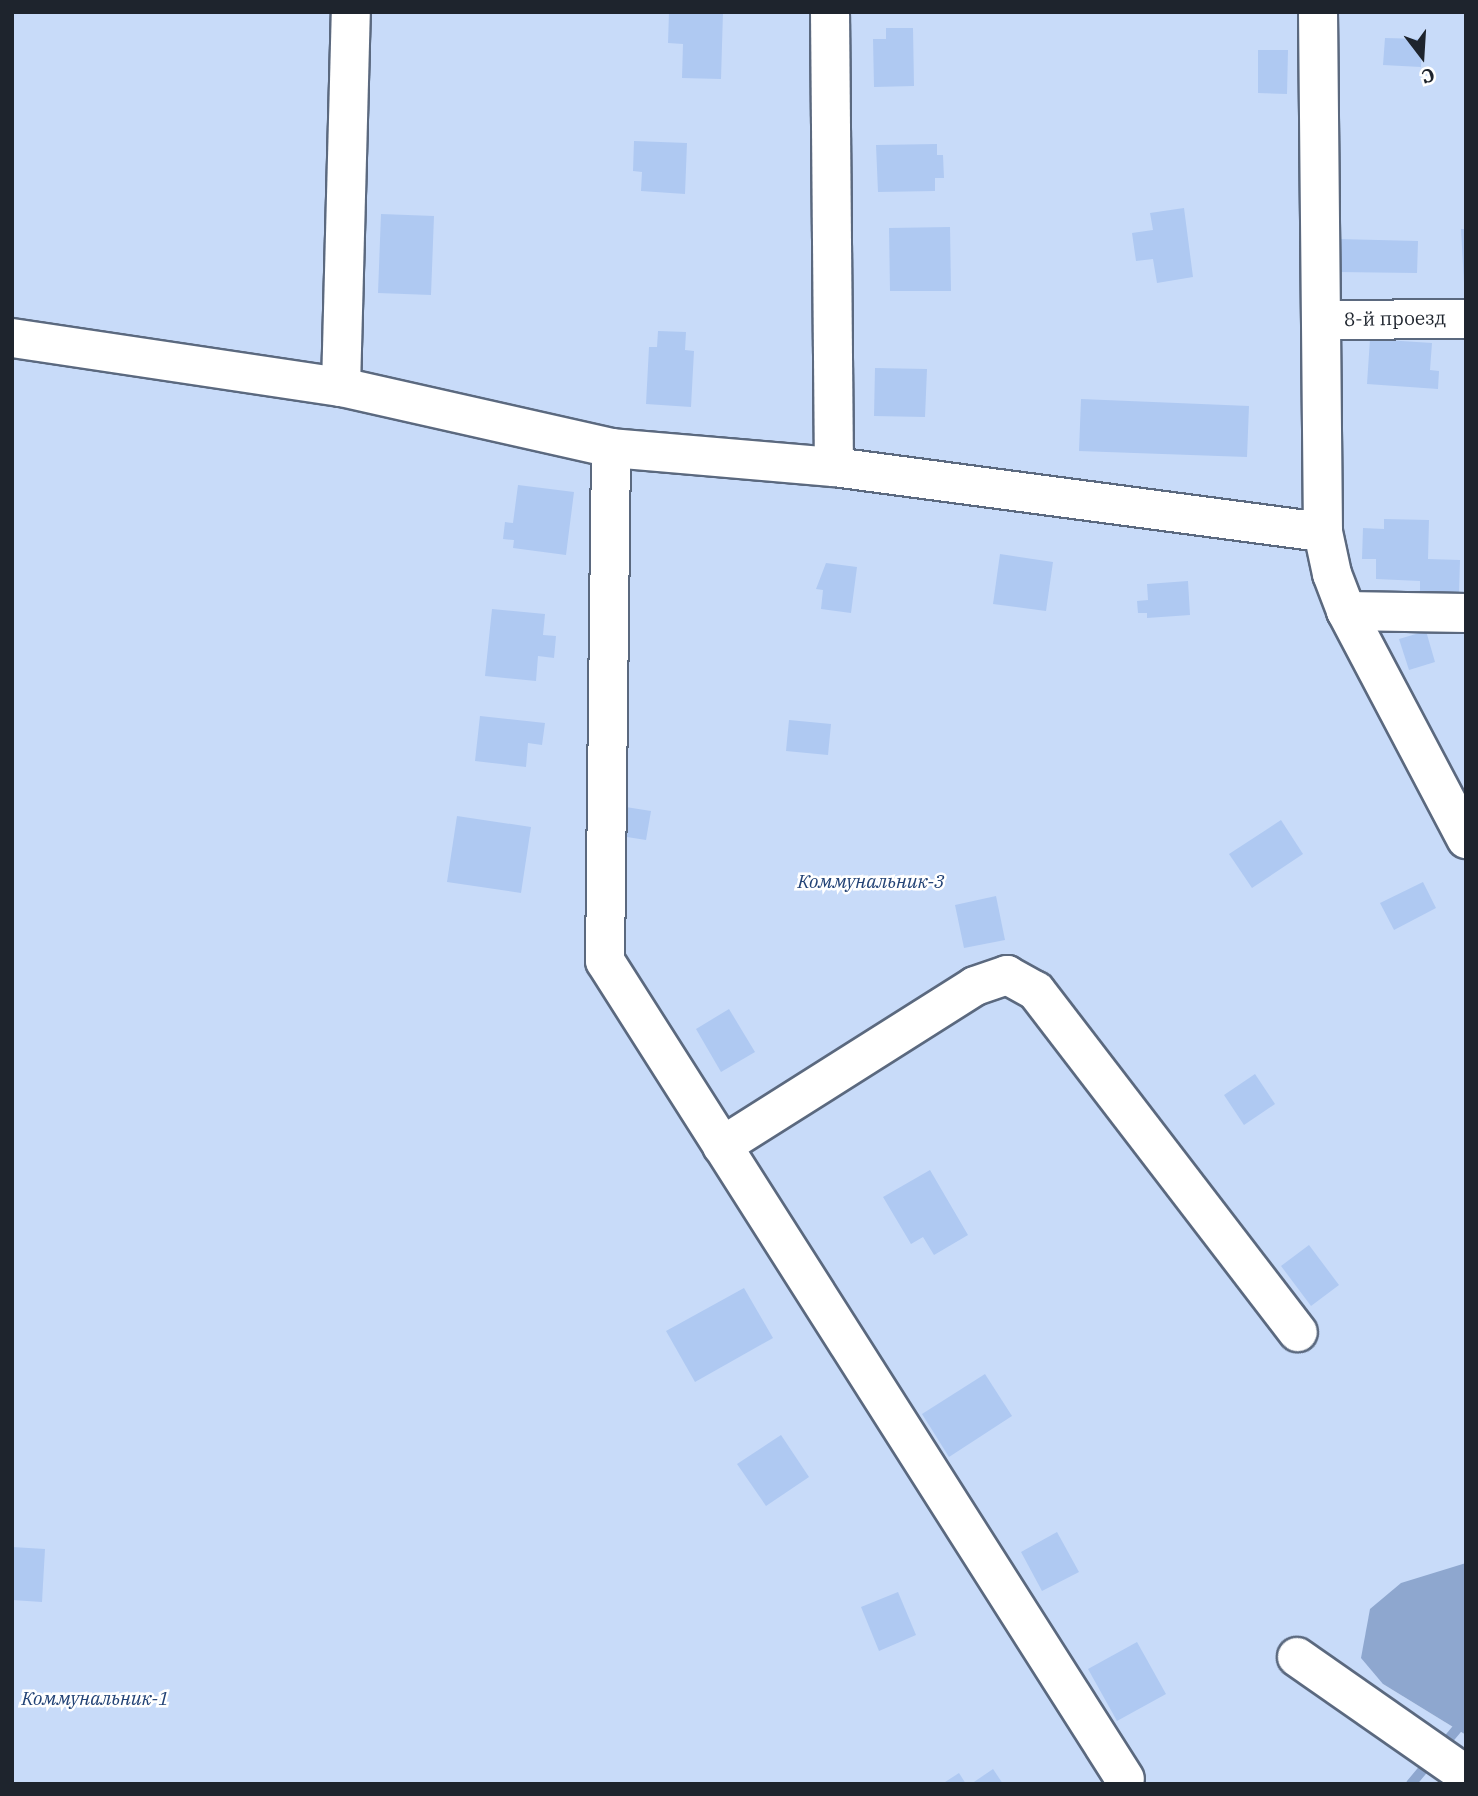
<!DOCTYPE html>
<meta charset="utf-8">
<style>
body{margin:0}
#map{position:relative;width:1478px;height:1796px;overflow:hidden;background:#e9effa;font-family:"IBM Plex Serif",serif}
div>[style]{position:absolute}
.green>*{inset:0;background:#c8dbf9}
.water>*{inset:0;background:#8ea7cf}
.stream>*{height:10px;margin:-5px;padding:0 5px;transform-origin:5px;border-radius:5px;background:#8ea7cf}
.building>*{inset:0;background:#afc9f2}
.roads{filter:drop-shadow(2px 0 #5b697f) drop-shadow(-2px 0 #5b697f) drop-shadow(0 2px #5b697f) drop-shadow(0 -2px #5b697f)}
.minor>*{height:38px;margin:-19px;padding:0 19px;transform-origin:19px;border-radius:19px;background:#fff}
span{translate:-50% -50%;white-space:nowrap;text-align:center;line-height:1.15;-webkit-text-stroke:5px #fff;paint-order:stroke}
.street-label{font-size:19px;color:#1e242d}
.park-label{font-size:19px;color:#234376;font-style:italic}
.frame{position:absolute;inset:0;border:14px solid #1e242d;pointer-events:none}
.north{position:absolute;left:1387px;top:21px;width:70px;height:70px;-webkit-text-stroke:5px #fff;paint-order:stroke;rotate:163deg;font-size:19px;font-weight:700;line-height:28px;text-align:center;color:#1e242d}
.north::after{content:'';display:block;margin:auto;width:24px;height:32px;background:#1e242d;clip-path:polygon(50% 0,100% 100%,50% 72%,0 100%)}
</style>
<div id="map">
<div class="green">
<div style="clip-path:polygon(12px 12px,1466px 12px,1466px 1563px,1383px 1684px,1466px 1735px,1466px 1784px,12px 1784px)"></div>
</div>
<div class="water">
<div style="clip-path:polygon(1466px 1563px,1466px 1735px,1383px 1684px,1361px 1658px,1370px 1609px,1401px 1583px)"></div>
</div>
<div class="stream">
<div style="left:1411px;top:1784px;width:86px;rotate:-50.2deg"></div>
</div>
<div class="building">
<div style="clip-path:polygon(669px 12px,723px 12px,721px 79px,682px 78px,683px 44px,668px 43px)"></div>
<div style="clip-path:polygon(886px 28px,913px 28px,914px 86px,874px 87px,873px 39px,886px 39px)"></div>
<div style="clip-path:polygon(1385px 38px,1422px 39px,1421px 67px,1383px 65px)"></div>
<div style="clip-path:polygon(1258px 50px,1288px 50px,1287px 94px,1258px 93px)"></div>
<div style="clip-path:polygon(634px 141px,687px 143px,685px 194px,641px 191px,642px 172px,633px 171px)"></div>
<div style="clip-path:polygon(937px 144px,937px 155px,943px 155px,944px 178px,935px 178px,935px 191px,878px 192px,876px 145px)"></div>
<div style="clip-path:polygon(1184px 208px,1193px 277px,1157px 283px,1153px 259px,1136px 261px,1132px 233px,1153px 230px,1150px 213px)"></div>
<div style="clip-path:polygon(381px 214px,434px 216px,431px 295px,378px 293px)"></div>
<div style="clip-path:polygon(950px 227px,951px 291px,890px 291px,889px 228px)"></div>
<div style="clip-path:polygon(1461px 229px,1466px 229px,1466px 283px,1464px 283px)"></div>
<div style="clip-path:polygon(1338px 239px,1418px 241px,1417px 273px,1337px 272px)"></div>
<div style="clip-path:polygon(658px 331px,686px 332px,685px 350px,694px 351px,691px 407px,646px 404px,649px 347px,657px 347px)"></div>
<div style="clip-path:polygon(1370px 339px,1432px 343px,1430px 370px,1439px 371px,1438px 389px,1367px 384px)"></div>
<div style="clip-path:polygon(875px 368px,927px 369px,925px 417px,874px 416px)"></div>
<div style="clip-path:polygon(1081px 399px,1249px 406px,1247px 457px,1079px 451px)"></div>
<div style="clip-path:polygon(518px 485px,574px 492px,566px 555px,513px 548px,514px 540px,503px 539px,505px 522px,513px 523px)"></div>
<div style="clip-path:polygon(1384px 519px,1429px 520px,1428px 559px,1460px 560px,1459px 594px,1420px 593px,1420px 581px,1376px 579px,1376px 559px,1362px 559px,1363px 528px,1384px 529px)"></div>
<div style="clip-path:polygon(1000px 554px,1053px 562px,1046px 611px,993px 604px)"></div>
<div style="clip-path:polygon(826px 563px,857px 567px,851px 613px,821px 609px,823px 590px,816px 589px)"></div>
<div style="clip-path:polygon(1188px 581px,1190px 615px,1147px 618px,1147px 613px,1138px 613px,1137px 601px,1148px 600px,1147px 584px)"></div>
<div style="clip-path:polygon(492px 609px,545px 614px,543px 635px,556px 636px,554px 658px,538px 656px,536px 681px,485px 676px)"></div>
<div style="clip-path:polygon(1426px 631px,1435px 662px,1409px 670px,1399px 639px)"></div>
<div style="clip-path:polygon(480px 716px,545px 723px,542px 745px,528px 743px,526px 767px,475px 761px)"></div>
<div style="clip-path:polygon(789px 720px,831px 724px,828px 755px,786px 751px)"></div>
<div style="clip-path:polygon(613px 805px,651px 811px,646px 840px,608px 834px)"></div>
<div style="clip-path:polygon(457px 816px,531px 827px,521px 893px,447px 882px)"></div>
<div style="clip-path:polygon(1281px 820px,1303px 854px,1252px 888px,1229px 854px)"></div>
<div style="clip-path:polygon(1423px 882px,1436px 908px,1394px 930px,1380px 903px)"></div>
<div style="clip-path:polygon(996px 896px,1005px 940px,964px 948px,955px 905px)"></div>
<div style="clip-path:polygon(729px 1009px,755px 1052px,721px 1072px,696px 1029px)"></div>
<div style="clip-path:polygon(1255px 1074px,1275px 1104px,1244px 1125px,1224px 1095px)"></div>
<div style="clip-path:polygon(930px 1170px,968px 1235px,934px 1255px,923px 1237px,911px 1244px,883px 1197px)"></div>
<div style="clip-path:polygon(1309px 1245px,1339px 1285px,1311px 1306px,1281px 1266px)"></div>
<div style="clip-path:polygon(744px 1288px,773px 1338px,695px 1382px,666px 1331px)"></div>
<div style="clip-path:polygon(985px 1374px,1012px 1416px,949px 1457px,922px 1414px)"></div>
<div style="clip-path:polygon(781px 1435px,809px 1477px,766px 1506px,737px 1464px)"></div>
<div style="clip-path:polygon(1057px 1532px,1079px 1572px,1042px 1591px,1021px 1552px)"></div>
<div style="clip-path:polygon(12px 1547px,45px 1549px,42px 1602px,12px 1600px)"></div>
<div style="clip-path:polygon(898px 1592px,916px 1635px,879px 1651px,861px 1607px)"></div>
<div style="clip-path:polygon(1137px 1642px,1166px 1694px,1117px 1721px,1088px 1669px)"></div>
<div style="clip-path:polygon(993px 1769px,1003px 1784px,971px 1784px)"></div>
<div style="clip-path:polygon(959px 1773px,966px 1784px,942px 1784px)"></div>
</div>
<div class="roads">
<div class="minor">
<div style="left:830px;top:12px;width:455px;rotate:89.5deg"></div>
<div style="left:1318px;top:12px;width:520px;rotate:89.45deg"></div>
<div style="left:1323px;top:532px;width:43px;rotate:77.9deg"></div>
<div style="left:1332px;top:574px;width:40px;rotate:69deg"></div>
<div style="left:1346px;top:611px;width:258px;rotate:62.2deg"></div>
<div style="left:1324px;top:320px;width:142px;rotate:-0.4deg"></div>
<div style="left:12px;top:338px;width:333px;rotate:8.5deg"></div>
<div style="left:341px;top:387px;width:277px;rotate:12.7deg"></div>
<div style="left:611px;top:448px;width:224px;rotate:4.9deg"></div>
<div style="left:834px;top:467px;width:493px;rotate:7.6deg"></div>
<div style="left:341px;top:387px;width:375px;rotate:-88.5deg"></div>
<div style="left:611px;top:448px;width:513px;rotate:90.67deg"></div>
<div style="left:605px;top:961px;width:969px;rotate:57.56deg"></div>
<div style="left:1346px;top:611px;width:120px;rotate:1deg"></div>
<div style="left:722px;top:1146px;width:299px;rotate:-32.3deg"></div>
<div style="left:975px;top:986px;width:34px;rotate:-19deg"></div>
<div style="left:1007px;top:975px;width:33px;rotate:29deg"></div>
<div style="left:1036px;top:991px;width:430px;rotate:52.5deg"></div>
<div style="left:1297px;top:1657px;width:206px;rotate:34.9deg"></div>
</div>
</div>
<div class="street-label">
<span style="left:1395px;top:319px;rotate:-1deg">8-й проезд</span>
</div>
<div class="park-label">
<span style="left:871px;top:882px">Коммунальник-3</span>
<span style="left:95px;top:1699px">Коммунальник-1</span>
</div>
<div class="frame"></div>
<div class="north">С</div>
</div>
